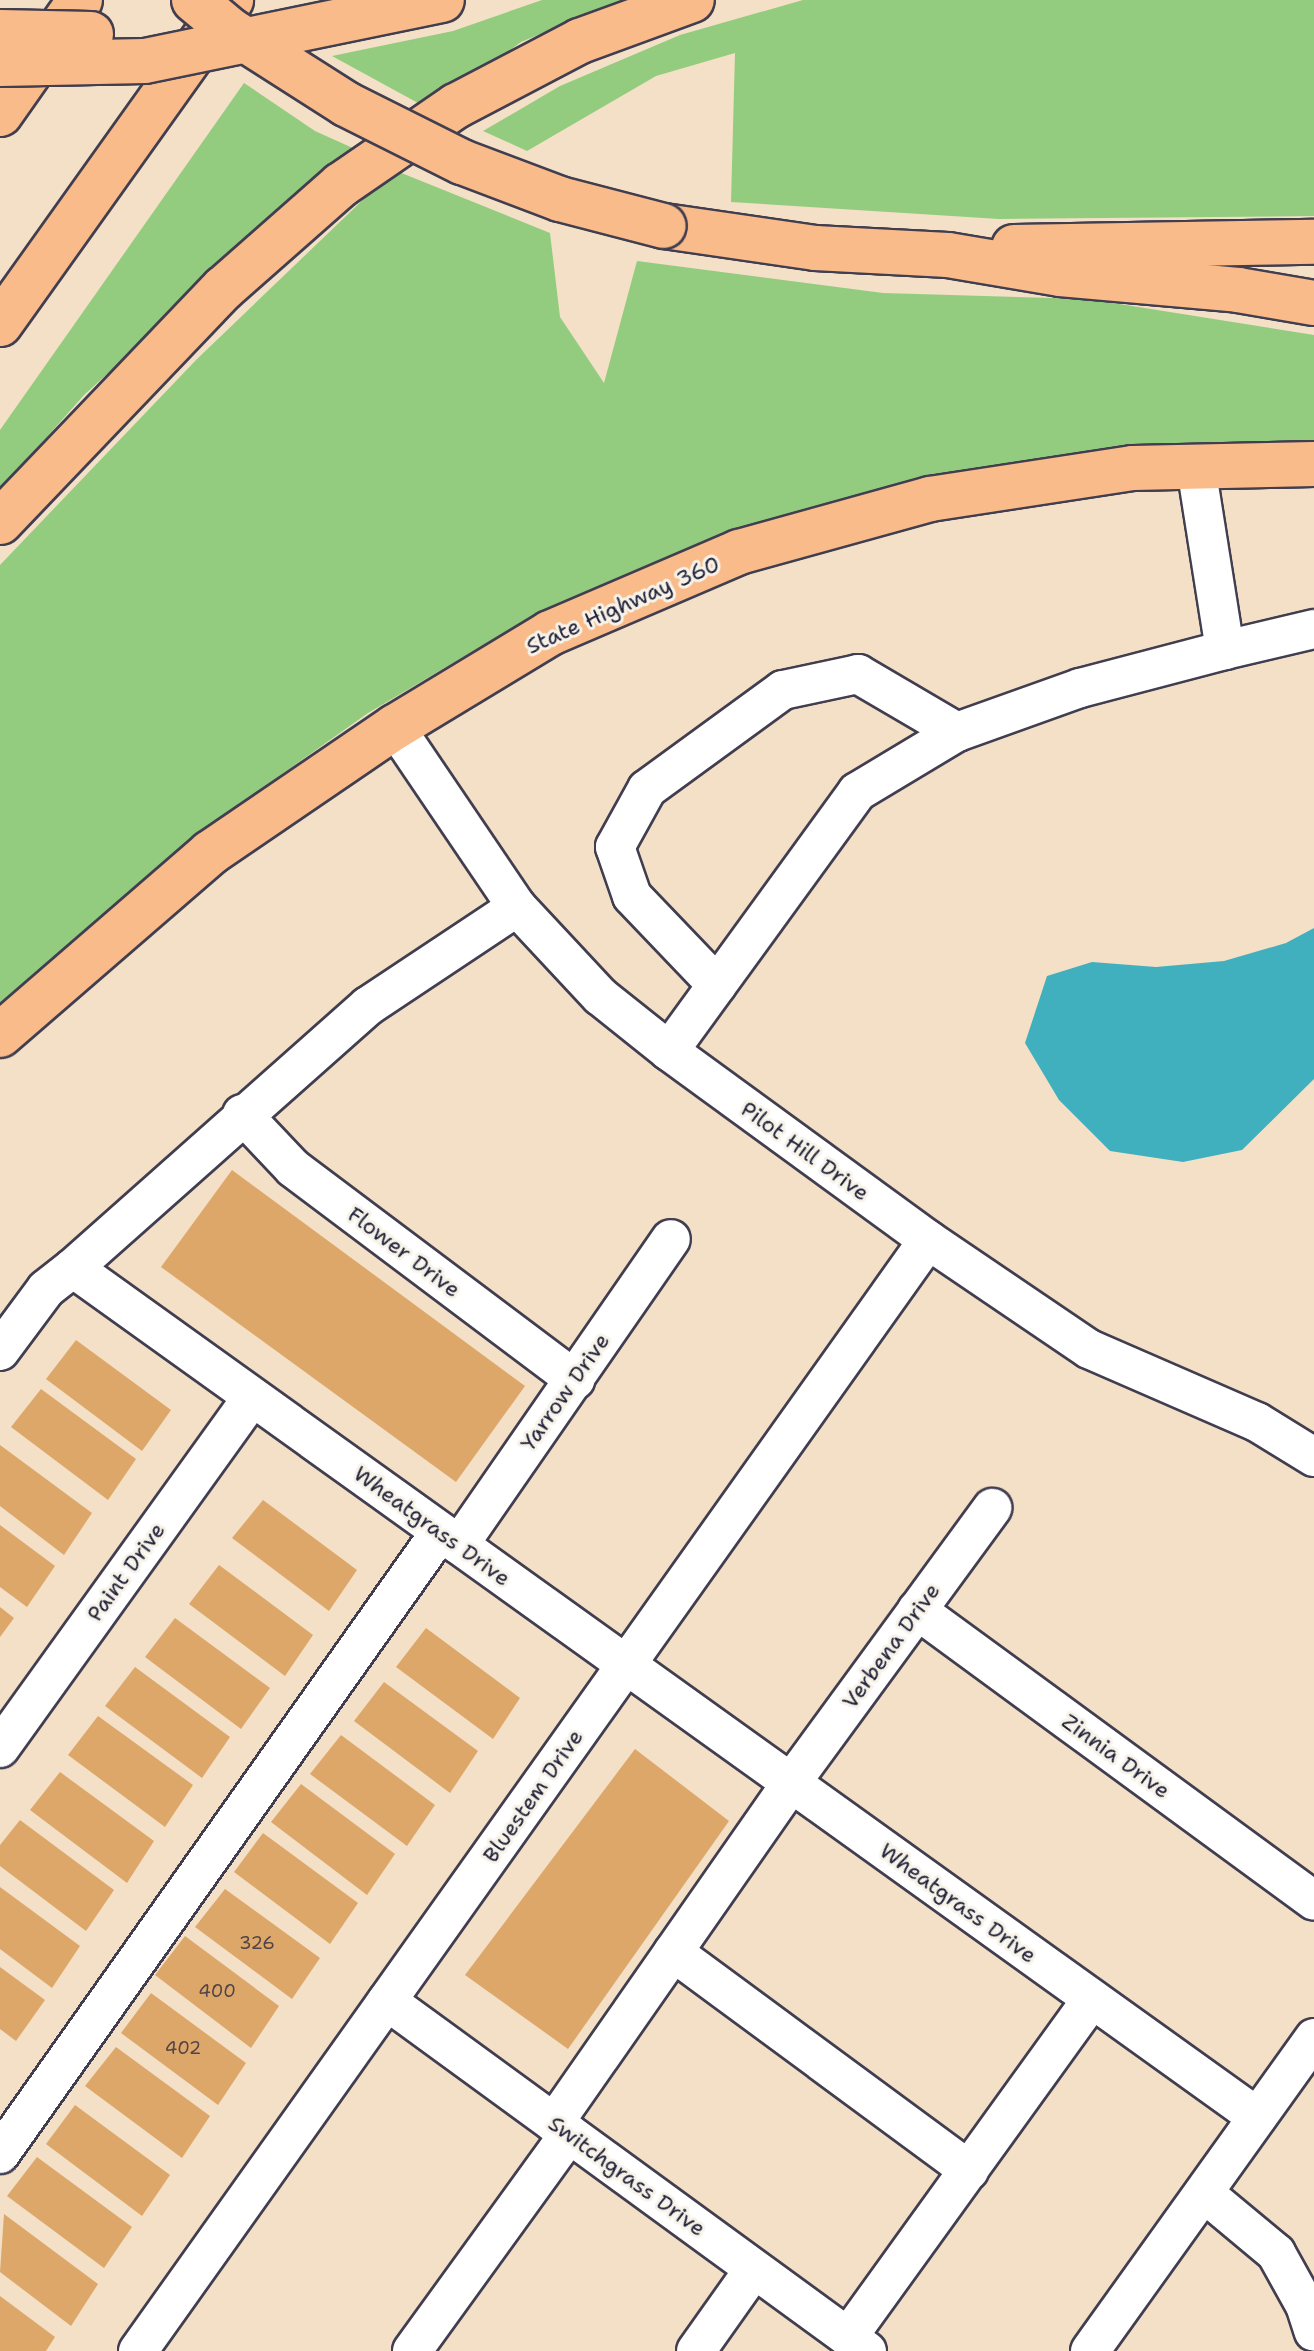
<!DOCTYPE html>
<style>
body{margin:0}
#map{position:relative;width:1314px;height:2351px;overflow:hidden;background:#f3e0c6;font-family:"Shantell Sans",sans-serif}
div>[style]{position:absolute}
.green>*{inset:0;background:#93cc7f}
.water>*{inset:0;background:#41b0be}
.building>*{inset:0;background:#dda76a}
.roads{filter:drop-shadow(2px 0 #413e50) drop-shadow(-2px 0 #413e50) drop-shadow(0 2px #413e50) drop-shadow(0 -2px #413e50)}
.minor>*{height:38px;margin:-19px;padding:0 19px;transform-origin:19px;border-radius:19px;background:#fff}
.major>*{height:44px;margin:-22px;padding:0 22px;transform-origin:22px;border-radius:22px;background:#fabb8b}
.highway>*{height:44px;margin:-22px;padding:0 22px;transform-origin:22px;border-radius:22px;background:#fabb8b}
.bridges{filter:drop-shadow(2px 0 #413e50) drop-shadow(-2px 0 #413e50) drop-shadow(0 2px #413e50) drop-shadow(0 -2px #413e50)}
.highway-bridge>*{height:44px;margin:-22px;padding:0 22px;transform-origin:22px;border-radius:22px;background:#fabb8b}
span{translate:-50% -50%;white-space:nowrap;text-align:center;line-height:1.15;-webkit-text-stroke:6px #f7f3e8;paint-order:stroke}
.number-label{font-size:18px;color:#514347}
.number-label span{-webkit-text-stroke-width:0}
.street-label{font-size:22px;color:#22223b}
</style>
<div id="map">
<div class="green">
<div style="clip-path:polygon(542px 0,623px 0,521px 42px,429px 109px,332px 56px,453px 31px)"></div>
<div style="clip-path:polygon(803px 0,1314px 0,1314px 216px,999px 219px,731px 202px,735px 53px,656px 76px,527px 151px,483px 131px,560px 86px,680px 35px)"></div>
<div style="clip-path:polygon(244px 83px,315px 131px,355px 149px,84px 395px,0 490px,0 430px)"></div>
<div style="clip-path:polygon(394px 170px,550px 233px,560px 317px,604px 383px,637px 261px,883px 293px,1088px 299px,1314px 335px,1314px 443px,827px 505px,681px 551px,517px 625px,368px 713px,196px 835px,0 1007px,0 565px,197px 359px)"></div>
</div>
<div class="water">
<div style="clip-path:polygon(1314px 928px,1314px 1079px,1242px 1150px,1183px 1162px,1110px 1151px,1059px 1100px,1025px 1043px,1047px 976px,1092px 962px,1156px 967px,1224px 961px,1286px 943px)"></div>
</div>
<div class="building">
<div style="clip-path:polygon(232px 1170px,525px 1386px,456px 1482px,161px 1267px)"></div>
<div style="clip-path:polygon(76px 1340px,171px 1410px,142px 1451px,46px 1379px)"></div>
<div style="clip-path:polygon(41px 1389px,136px 1459px,108px 1500px,11px 1427px)"></div>
<div style="clip-path:polygon(0 1445px,92px 1513px,64px 1555px,0 1506px)"></div>
<div style="clip-path:polygon(263px 1500px,357px 1570px,329px 1611px,232px 1538px)"></div>
<div style="clip-path:polygon(0 1525px,55px 1566px,27px 1607px,0 1587px)"></div>
<div style="clip-path:polygon(219px 1565px,313px 1635px,285px 1676px,189px 1604px)"></div>
<div style="clip-path:polygon(0 1607px,14px 1618px,0 1637px)"></div>
<div style="clip-path:polygon(175px 1618px,270px 1688px,241px 1729px,145px 1657px)"></div>
<div style="clip-path:polygon(426px 1628px,520px 1698px,493px 1739px,396px 1667px)"></div>
<div style="clip-path:polygon(135px 1667px,230px 1737px,202px 1778px,105px 1706px)"></div>
<div style="clip-path:polygon(384px 1682px,478px 1751px,450px 1793px,354px 1721px)"></div>
<div style="clip-path:polygon(98px 1716px,193px 1785px,165px 1827px,68px 1755px)"></div>
<div style="clip-path:polygon(341px 1735px,435px 1805px,407px 1846px,310px 1774px)"></div>
<div style="clip-path:polygon(635px 1749px,729px 1821px,568px 2049px,465px 1975px)"></div>
<div style="clip-path:polygon(60px 1772px,154px 1841px,127px 1883px,30px 1810px)"></div>
<div style="clip-path:polygon(301px 1784px,395px 1854px,367px 1895px,271px 1822px)"></div>
<div style="clip-path:polygon(20px 1820px,114px 1890px,86px 1931px,0 1866px,0 1845px)"></div>
<div style="clip-path:polygon(263px 1833px,358px 1903px,330px 1944px,234px 1872px)"></div>
<div style="clip-path:polygon(0 1887px,80px 1946px,52px 1988px,0 1949px)"></div>
<div style="clip-path:polygon(225px 1889px,320px 1958px,292px 1999px,195px 1927px)"></div>
<div style="clip-path:polygon(185px 1936px,279px 2006px,251px 2048px,155px 1975px)"></div>
<div style="clip-path:polygon(0 1967px,45px 2000px,16px 2041px,0 2029px)"></div>
<div style="clip-path:polygon(151px 1993px,246px 2063px,218px 2105px,121px 2033px)"></div>
<div style="clip-path:polygon(116px 2047px,210px 2116px,182px 2158px,85px 2086px)"></div>
<div style="clip-path:polygon(75px 2105px,170px 2175px,142px 2216px,46px 2144px)"></div>
<div style="clip-path:polygon(37px 2157px,132px 2227px,104px 2268px,7px 2196px)"></div>
<div style="clip-path:polygon(4px 2214px,98px 2284px,71px 2326px,0 2272px)"></div>
<div style="clip-path:polygon(0 2296px,55px 2337px,46px 2351px,0 2351px)"></div>
</div>
<div class="roads">
<div class="minor">
<div style="left:1225px;top:650px;width:91px;rotate:-13.3deg"></div>
<div style="left:395px;top:727px;width:217px;rotate:55.9deg"></div>
<div style="left:517px;top:907px;width:122px;rotate:47deg"></div>
<div style="left:600px;top:996px;width:88px;rotate:38.6deg"></div>
<div style="left:669px;top:1051px;width:321px;rotate:36.1deg"></div>
<div style="left:928px;top:1240px;width:194px;rotate:34.1deg"></div>
<div style="left:1089px;top:1349px;width:183px;rotate:23.5deg"></div>
<div style="left:1257px;top:1422px;width:67px;rotate:31.6deg"></div>
<div style="left:517px;top:907px;width:179px;rotate:146.4deg"></div>
<div style="left:368px;top:1006px;width:395px;rotate:138.4deg"></div>
<div style="left:73px;top:1268px;width:1457px;rotate:35.64deg"></div>
<div style="left:717px;top:985px;width:123px;rotate:-133.7deg"></div>
<div style="left:632px;top:896px;width:52px;rotate:-109.1deg"></div>
<div style="left:615px;top:847px;width:66px;rotate:-61.1deg"></div>
<div style="left:647px;top:789px;width:168px;rotate:-36.1deg"></div>
<div style="left:783px;top:690px;width:77px;rotate:-12deg"></div>
<div style="left:858px;top:674px;width:115px;rotate:30.4deg"></div>
<div style="left:669px;top:1051px;width:320px;rotate:-54deg"></div>
<div style="left:857px;top:792px;width:117px;rotate:-31deg"></div>
<div style="left:957px;top:732px;width:131px;rotate:-19.7deg"></div>
<div style="left:1080px;top:688px;width:150px;rotate:-14.7deg"></div>
<div style="left:1225px;top:650px;width:186px;rotate:-99deg"></div>
<div style="left:242px;top:1114px;width:74px;rotate:46.6deg"></div>
<div style="left:293px;top:1168px;width:353px;rotate:36.9deg"></div>
<div style="left:0;top:1351px;width:77px;rotate:-53.4deg"></div>
<div style="left:46px;top:1289px;width:34px;rotate:-38deg"></div>
<div style="left:459px;top:1545px;width:372px;rotate:-55.3deg"></div>
<div style="left:917px;top:1610px;width:492px;rotate:36.2deg"></div>
<div style="left:0;top:1748px;width:432px;rotate:-54.3deg"></div>
<div style="left:673px;top:1952px;width:368px;rotate:36.4deg"></div>
<div style="left:387px;top:2001px;width:594px;rotate:36.1deg"></div>
<div style="left:554px;top:2123px;width:414px;rotate:-55.1deg"></div>
<div style="left:791px;top:1783px;width:341px;rotate:-53.8deg"></div>
<div style="left:0;top:2154px;width:762px;rotate:-54.72deg"></div>
<div style="left:1204px;top:2193px;width:94px;rotate:39.8deg"></div>
<div style="left:1276px;top:2253px;width:60px;rotate:60.9deg"></div>
<div style="left:1305px;top:2305px;width:28px;rotate:72deg"></div>
<div style="left:848px;top:2337px;width:417px;rotate:-54.2deg"></div>
<div style="left:138px;top:2351px;width:1363px;rotate:-54.58deg"></div>
<div style="left:412px;top:2351px;width:268px;rotate:-54.1deg"></div>
<div style="left:696px;top:2351px;width:100px;rotate:-54.7deg"></div>
<div style="left:1090px;top:2351px;width:385px;rotate:-54.4deg"></div>
</div>
<div class="major">
<div style="left:0;top:1035px;width:278px;rotate:-40.9deg"></div>
<div style="left:210px;top:853px;width:224px;rotate:-34.3deg"></div>
<div style="left:395px;top:727px;width:181px;rotate:-31.2deg"></div>
<div style="left:550px;top:633px;width:206px;rotate:-23.2deg"></div>
<div style="left:739px;top:552px;width:198px;rotate:-15.5deg"></div>
<div style="left:930px;top:499px;width:205px;rotate:-8.7deg"></div>
<div style="left:1133px;top:468px;width:181px;rotate:-1.3deg"></div>
</div>
<div class="highway">
<div style="left:0;top:114px;width:139px;rotate:-54.9deg"></div>
<div style="left:664px;top:226px;width:153px;rotate:8.3deg"></div>
<div style="left:815px;top:248px;width:133px;rotate:3deg"></div>
<div style="left:948px;top:255px;width:114px;rotate:9.6deg"></div>
<div style="left:1060px;top:274px;width:179px;rotate:5.1deg"></div>
<div style="left:1238px;top:290px;width:77px;rotate:9.7deg"></div>
<div style="left:1014px;top:247px;width:300px;rotate:-1deg"></div>
<div style="left:0;top:324px;width:398px;rotate:-54.5deg"></div>
<div style="left:0;top:522px;width:324px;rotate:-46.3deg"></div>
<div style="left:224px;top:288px;width:156px;rotate:-41.4deg"></div>
<div style="left:341px;top:185px;width:140px;rotate:-34.5deg"></div>
<div style="left:456px;top:106px;width:140px;rotate:-27.7deg"></div>
<div style="left:580px;top:41px;width:119px;rotate:-20.1deg"></div>
</div>
</div>
<div class="bridges">
<div class="highway-bridge">
<div style="left:194px;top:0;width:47px;rotate:39.8deg"></div>
<div style="left:230px;top:30px;width:138px;rotate:32.5deg"></div>
<div style="left:346px;top:104px;width:130px;rotate:26.6deg"></div>
<div style="left:462px;top:162px;width:105px;rotate:20.7deg"></div>
<div style="left:560px;top:199px;width:107px;rotate:14.6deg"></div>
<div style="left:0;top:32px;width:91px;rotate:1.3deg"></div>
<div style="left:0;top:64px;width:145px;rotate:-1.2deg"></div>
<div style="left:145px;top:61px;width:303px;rotate:-11.6deg"></div>
</div>
</div>
<div class="number-label">
<span style="left:257px;top:1943px">326</span>
<span style="left:217px;top:1991px">400</span>
<span style="left:183px;top:2048px">402</span>
</div>
<div class="street-label">
<span style="left:623px;top:605px;rotate:-24deg">State Highway 360</span>
<span style="left:805px;top:1151px;rotate:36deg">Pilot Hill Drive</span>
<span style="left:404px;top:1252px;rotate:37deg">Flower Drive</span>
<span style="left:565px;top:1392px;rotate:-55deg">Yarrow Drive</span>
<span style="left:432px;top:1526px;rotate:36deg">Wheatgrass Drive</span>
<span style="left:126px;top:1572px;rotate:-54deg">Paint Drive</span>
<span style="left:891px;top:1646px;rotate:-54deg">Verbena Drive</span>
<span style="left:1116px;top:1756px;rotate:36deg">Zinnia Drive</span>
<span style="left:533px;top:1796px;rotate:-55deg">Bluestem Drive</span>
<span style="left:958px;top:1903px;rotate:36deg">Wheatgrass Drive</span>
<span style="left:627px;top:2176px;rotate:36deg">Switchgrass Drive</span>
</div>
</div>
